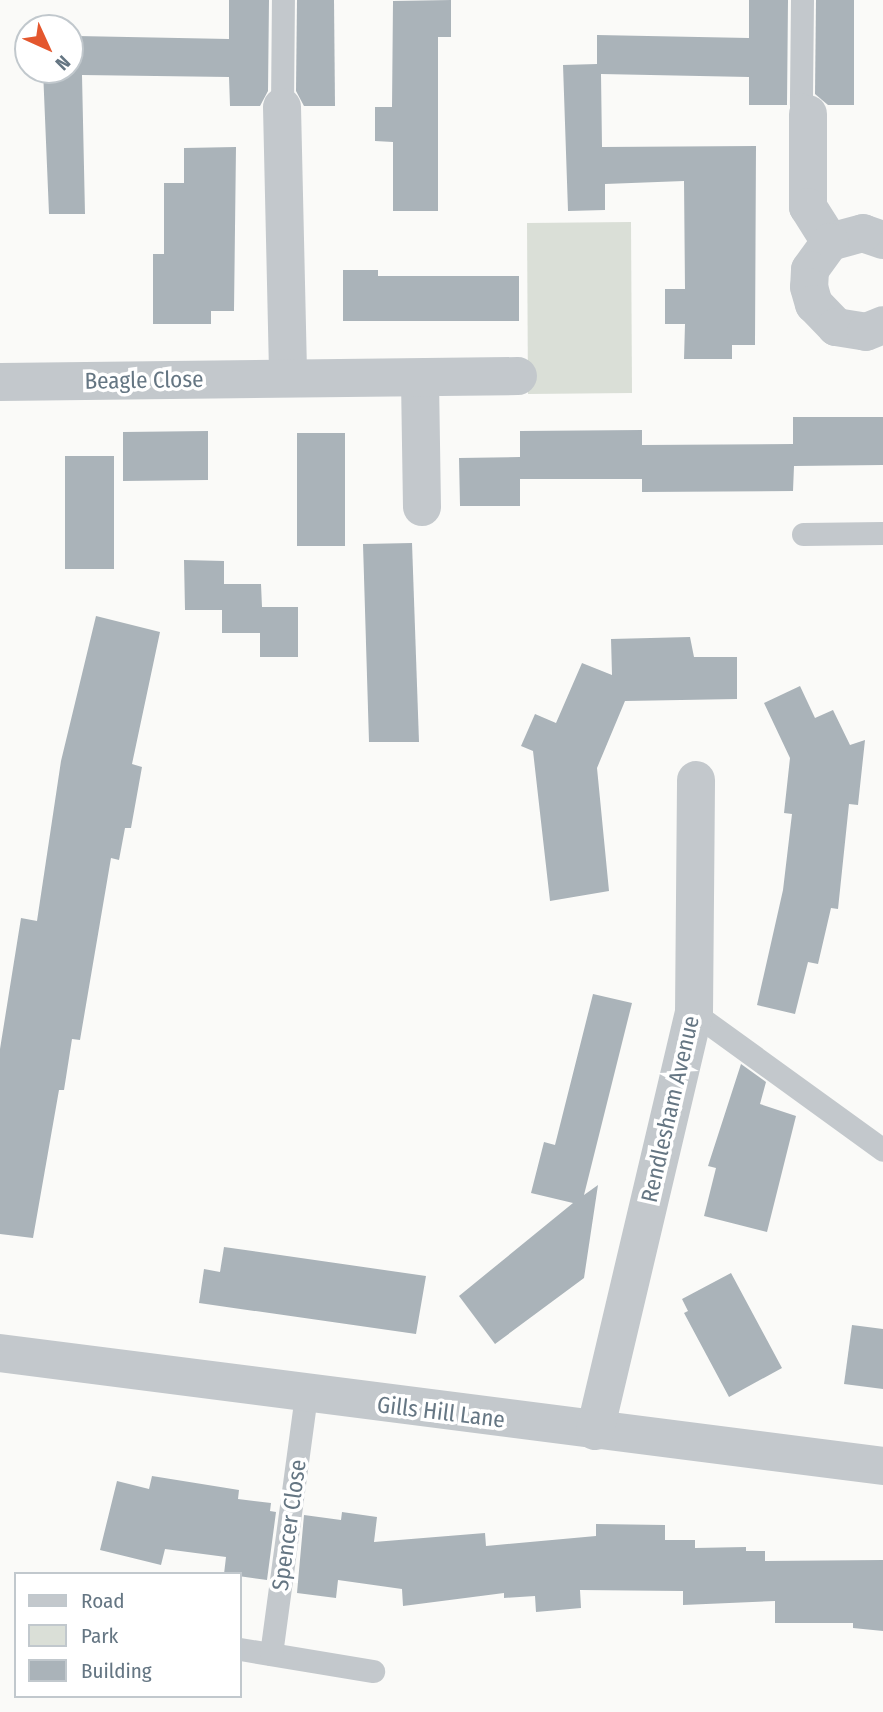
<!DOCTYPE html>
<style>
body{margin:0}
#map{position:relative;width:883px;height:1712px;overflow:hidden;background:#fafaf8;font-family:"Fira Sans Condensed",sans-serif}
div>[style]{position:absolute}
.green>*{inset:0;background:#dadfd7}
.building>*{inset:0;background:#aab3b9}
.service>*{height:23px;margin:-11.5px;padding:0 11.5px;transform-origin:11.5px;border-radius:11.5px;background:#c3c8cc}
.minor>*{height:38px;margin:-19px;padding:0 19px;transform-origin:19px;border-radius:19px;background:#c3c8cc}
span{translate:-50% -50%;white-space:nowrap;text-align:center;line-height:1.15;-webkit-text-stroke:7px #fff;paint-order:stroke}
.street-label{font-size:23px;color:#657683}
.legend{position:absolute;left:14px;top:1572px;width:228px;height:126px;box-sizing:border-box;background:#fff;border:2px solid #c1c8cd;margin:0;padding:9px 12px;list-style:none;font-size:21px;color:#657683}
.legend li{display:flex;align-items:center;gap:14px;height:35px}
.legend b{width:35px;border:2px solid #c1c8cd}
.north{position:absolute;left:14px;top:14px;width:70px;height:70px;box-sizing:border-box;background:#fff;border:2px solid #c1c8cd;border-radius:50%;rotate:135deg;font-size:19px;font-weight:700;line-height:28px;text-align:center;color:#657683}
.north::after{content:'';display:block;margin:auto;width:24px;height:32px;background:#e4572e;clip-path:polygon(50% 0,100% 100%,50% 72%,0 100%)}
</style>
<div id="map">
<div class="green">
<div style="clip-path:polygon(631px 222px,632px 393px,528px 394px,527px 223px)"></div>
</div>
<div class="building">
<div style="clip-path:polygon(229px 0,269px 0,268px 91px,260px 106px,230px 106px,229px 77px,82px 75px,85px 214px,49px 214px,43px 70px,76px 70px,77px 36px,229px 39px)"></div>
<div style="clip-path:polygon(297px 0,334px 0,335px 106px,304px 106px,296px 91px)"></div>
<div style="clip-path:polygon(451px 0,451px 37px,438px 37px,438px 211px,393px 211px,393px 142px,375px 141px,375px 107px,392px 107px,393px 1px)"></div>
<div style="clip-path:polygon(749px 0,788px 0,787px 105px,749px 105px,749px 77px,601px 74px,602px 147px,756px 146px,755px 345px,732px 345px,732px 359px,684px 359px,685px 324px,665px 324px,665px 289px,685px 289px,684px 181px,605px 184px,605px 210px,568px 211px,563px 65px,597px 64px,597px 35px,749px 38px)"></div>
<div style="clip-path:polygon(816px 0,854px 0,854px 105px,828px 105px,815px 94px)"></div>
<div style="clip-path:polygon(236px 147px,234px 311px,211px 311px,211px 324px,153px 324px,153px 254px,164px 254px,164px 183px,184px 183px,184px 148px)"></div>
<div style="clip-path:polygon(343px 270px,378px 270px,378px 276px,519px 276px,519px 321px,343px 321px)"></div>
<div style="clip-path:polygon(793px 417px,883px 417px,883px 465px,794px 466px,793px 491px,642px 492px,642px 479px,520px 479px,520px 473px,520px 506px,460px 506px,459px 458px,520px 457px,520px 431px,642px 430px,642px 445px,793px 444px)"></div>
<div style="clip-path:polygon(208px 431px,208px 480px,123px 481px,123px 432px)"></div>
<div style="clip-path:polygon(297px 433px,345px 433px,345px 546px,297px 546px)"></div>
<div style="clip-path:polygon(65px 456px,114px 456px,114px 569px,65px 569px)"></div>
<div style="clip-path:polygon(412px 543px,419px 742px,369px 742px,363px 544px)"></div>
<div style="clip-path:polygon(184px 560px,224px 561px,224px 584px,261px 584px,262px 607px,298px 607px,298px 657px,260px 657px,260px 633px,222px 633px,222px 610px,185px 610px)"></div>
<div style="clip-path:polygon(96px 616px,160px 632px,132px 764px,142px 767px,131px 828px,125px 828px,119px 860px,111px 858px,80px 1040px,72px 1039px,64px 1090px,59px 1090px,33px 1238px,0 1234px,0 1049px,21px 918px,37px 921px,61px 761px)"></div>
<div style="clip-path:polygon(690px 637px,694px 657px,737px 657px,737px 699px,625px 701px,597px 768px,609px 891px,550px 901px,533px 751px,521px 746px,535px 714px,556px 723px,582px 663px,612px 675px,611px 639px)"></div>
<div style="clip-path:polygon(800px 686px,815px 718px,833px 710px,850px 745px,865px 740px,858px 805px,849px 804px,838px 909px,831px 908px,818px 964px,808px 962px,795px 1014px,757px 1005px,783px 890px,792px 814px,784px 813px,790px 758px,764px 703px)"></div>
<div style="clip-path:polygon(593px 994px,632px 1003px,584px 1195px,598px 1185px,584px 1278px,495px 1344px,459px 1296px,573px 1203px,531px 1193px,544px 1142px,555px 1145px)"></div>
<div style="clip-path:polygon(741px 1064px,766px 1082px,760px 1104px,796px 1116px,767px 1232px,704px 1216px,716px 1168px,708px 1166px)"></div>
<div style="clip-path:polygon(224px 1247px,426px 1276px,416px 1334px,199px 1303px,204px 1269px,220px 1272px)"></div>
<div style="clip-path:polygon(731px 1273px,782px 1368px,729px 1397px,684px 1313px,688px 1311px,682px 1299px)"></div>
<div style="clip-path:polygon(852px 1325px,883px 1329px,883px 1389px,844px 1384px)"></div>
<div style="clip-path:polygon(152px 1476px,239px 1490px,238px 1499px,271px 1503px,270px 1511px,276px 1512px,267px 1580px,224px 1574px,226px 1557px,165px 1549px,161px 1565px,100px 1550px,117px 1481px,149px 1489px)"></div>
<div style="clip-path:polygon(342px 1512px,377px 1517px,374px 1542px,485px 1533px,486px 1546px,596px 1536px,596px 1524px,665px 1525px,665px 1540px,695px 1540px,695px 1548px,746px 1547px,746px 1551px,765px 1551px,765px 1561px,883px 1560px,883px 1631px,853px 1628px,853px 1623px,775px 1623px,775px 1601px,683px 1605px,683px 1591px,580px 1590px,581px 1608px,536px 1612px,535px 1596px,504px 1598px,504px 1593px,403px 1606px,402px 1589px,338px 1580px,336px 1598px,297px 1593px,304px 1515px,341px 1520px)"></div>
</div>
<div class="service">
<div style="left:802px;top:0;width:104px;rotate:90.6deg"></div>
<div style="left:801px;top:104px;width:12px;rotate:55deg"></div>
<div style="left:282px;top:107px;width:107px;rotate:-89.5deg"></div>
<div style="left:803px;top:534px;width:80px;rotate:-0.7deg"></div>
<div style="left:694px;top:1013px;width:233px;rotate:35.9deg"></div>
<div style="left:240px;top:1649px;width:135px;rotate:9.4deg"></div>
<div style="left:271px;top:1654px;width:260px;rotate:-82.3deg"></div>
</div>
<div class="minor">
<div style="left:282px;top:107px;width:271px;rotate:88.7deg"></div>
<div style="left:808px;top:114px;width:93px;rotate:90deg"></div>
<div style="left:808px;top:207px;width:41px;rotate:57.8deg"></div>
<div style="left:883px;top:240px;width:21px;rotate:-161deg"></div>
<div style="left:863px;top:233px;width:34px;rotate:165deg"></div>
<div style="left:830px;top:242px;width:34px;rotate:126deg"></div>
<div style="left:810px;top:270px;width:17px;rotate:93deg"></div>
<div style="left:809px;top:287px;width:18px;rotate:74deg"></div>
<div style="left:814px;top:304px;width:32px;rotate:46deg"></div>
<div style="left:836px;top:327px;width:30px;rotate:9deg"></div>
<div style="left:866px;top:332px;width:18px;rotate:-22deg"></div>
<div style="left:420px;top:380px;width:127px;rotate:89.1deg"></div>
<div style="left:0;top:382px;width:518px;rotate:-0.66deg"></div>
<div style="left:0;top:1353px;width:890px;rotate:7.29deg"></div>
<div style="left:595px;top:1431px;width:430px;rotate:-76.7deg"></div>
<div style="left:694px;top:1013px;width:233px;rotate:-89.5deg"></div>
</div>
<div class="street-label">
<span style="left:144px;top:380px;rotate:-1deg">Beagle Close</span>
<span style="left:670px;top:1109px;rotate:-77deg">Rendlesham Avenue</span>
<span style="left:441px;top:1412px;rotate:7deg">Gills Hill Lane</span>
<span style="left:289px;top:1525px;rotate:-82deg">Spencer Close</span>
</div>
<ul class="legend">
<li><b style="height:9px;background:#c3c8cc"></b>Road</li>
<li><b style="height:19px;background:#dadfd7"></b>Park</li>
<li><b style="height:19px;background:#aab3b9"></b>Building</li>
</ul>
<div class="north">N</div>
</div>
